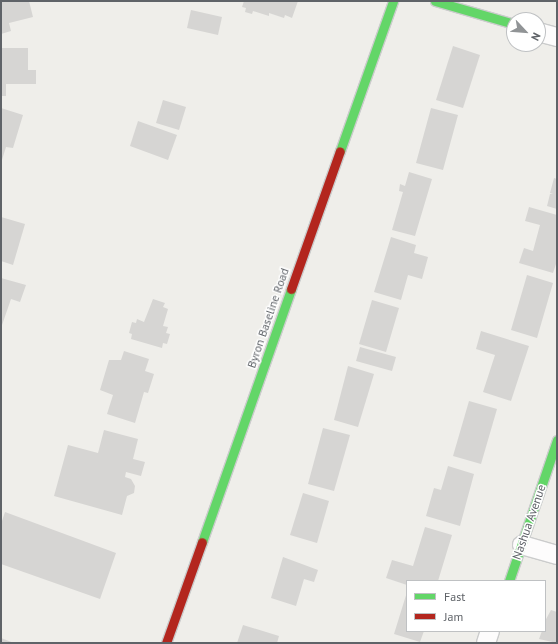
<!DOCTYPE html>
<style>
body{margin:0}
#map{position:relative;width:558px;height:644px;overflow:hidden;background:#efeeea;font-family:"PT Sans",sans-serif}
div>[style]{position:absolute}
.building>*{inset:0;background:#d6d5d3}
.roads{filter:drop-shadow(1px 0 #cbcccc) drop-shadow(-1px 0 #cbcccc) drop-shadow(0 1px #cbcccc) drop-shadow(0 -1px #cbcccc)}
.street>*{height:18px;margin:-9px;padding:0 9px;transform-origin:9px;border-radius:9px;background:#fdfcfc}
.fast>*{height:9px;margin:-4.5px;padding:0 4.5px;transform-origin:4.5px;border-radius:4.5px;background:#63d668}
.jam>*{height:9px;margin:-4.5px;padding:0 4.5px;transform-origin:4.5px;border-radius:4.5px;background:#b3261e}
span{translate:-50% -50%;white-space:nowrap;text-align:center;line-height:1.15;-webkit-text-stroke:3px #fff;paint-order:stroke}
.street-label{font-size:12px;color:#5f6368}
.frame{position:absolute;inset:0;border:2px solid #5f6368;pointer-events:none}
.legend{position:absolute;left:406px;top:580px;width:140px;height:52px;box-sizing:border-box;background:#fff;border:1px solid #bfc1c3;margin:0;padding:5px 7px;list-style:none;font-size:12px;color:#5f6368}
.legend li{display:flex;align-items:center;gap:8px;height:20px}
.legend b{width:20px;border:1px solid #bfc1c3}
.north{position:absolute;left:506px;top:12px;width:40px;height:40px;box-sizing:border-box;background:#fff;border:1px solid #bfc1c3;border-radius:50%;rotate:116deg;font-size:11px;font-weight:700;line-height:16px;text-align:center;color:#5f6368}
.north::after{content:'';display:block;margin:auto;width:14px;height:18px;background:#919496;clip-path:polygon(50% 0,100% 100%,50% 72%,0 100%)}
</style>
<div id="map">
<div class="building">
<div style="clip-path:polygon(1px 1px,29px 1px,33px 17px,9px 23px,11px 31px,1px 34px)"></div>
<div style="clip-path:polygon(244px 1px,298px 1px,292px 18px,285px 15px,284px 18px,269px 13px,269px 16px,253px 11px,252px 14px,245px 12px,246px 8px,242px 7px)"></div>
<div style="clip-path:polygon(191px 10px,222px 17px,218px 35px,187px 28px)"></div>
<div style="clip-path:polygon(453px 46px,480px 55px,463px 108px,436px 100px)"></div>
<div style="clip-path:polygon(1px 48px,28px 48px,28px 70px,36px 70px,36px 84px,6px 84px,6px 96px,1px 96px)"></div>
<div style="clip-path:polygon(163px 100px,186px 107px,179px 130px,156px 123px)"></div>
<div style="clip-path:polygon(1px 108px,23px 115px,13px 148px,6px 147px,1px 163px)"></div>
<div style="clip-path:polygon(431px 108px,458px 115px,443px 170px,416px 163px)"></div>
<div style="clip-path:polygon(138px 121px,177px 135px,168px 160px,130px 146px)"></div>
<div style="clip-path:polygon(409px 172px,432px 179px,415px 236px,392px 230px,403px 192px,399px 191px,400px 184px,405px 186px)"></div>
<div style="clip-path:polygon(554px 178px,557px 179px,557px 209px,547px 206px,550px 194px,553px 193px,550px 193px)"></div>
<div style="clip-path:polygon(529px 207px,557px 215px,557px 261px,553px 273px,519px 263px,524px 248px,533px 251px,540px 225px,525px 221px)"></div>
<div style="clip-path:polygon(1px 217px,25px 224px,13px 265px,1px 261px)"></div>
<div style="clip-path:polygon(391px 237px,416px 245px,414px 253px,428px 257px,422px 279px,408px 275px,401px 300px,374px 292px)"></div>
<div style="clip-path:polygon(527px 275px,553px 283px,537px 338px,511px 330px)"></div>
<div style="clip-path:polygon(1px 278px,26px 285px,20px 302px,11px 299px,1px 328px)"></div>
<div style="clip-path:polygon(153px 299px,165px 303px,163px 307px,168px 309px,163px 326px,168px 327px,166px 333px,170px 334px,167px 344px,163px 343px,162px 348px,131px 339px,132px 334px,129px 333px,132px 322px,136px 323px,137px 319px,144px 322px)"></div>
<div style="clip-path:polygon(372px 300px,399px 308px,386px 352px,359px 344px)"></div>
<div style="clip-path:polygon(481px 331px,529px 346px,511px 401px,483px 392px,495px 355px,476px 349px)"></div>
<div style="clip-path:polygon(360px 347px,396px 357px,392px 371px,356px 361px)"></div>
<div style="clip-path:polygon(124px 351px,149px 359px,145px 371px,154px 374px,148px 393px,144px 392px,135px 423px,107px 414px,113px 395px,100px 390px,109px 360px,121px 360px)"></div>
<div style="clip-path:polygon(348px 366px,374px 374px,358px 427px,334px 420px)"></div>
<div style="clip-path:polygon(469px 401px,497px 409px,481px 464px,453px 456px)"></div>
<div style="clip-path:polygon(323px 428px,350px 435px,334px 491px,308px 484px)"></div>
<div style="clip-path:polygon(104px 430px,138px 439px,133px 459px,145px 462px,141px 476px,126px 472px,125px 477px,131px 479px,135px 486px,134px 493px,127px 496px,122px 515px,54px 496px,68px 445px,98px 453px)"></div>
<div style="clip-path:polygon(448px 466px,474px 474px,460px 526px,426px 516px,434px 488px,441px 490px)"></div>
<div style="clip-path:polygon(303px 493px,329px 501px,317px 543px,290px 535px)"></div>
<div style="clip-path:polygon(5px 512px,116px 553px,100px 599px,1px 564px,1px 524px)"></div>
<div style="clip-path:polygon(425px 527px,452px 535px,438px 581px,407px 581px,407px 585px,386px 578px,392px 560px,413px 566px)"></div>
<div style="clip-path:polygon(283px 557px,318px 570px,314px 582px,304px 579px,296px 606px,271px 598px)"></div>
<div style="clip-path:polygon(407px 592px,407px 631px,424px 631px,420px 642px,394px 634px)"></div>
<div style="clip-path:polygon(551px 610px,557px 612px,557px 643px,539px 639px,542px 631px,545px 631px,545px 621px)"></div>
<div style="clip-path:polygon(243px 625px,279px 636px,277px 643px,237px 643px)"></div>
<div style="clip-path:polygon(1px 638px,14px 643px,1px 643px)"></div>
</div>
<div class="roads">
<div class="street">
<div style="left:538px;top:32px;width:20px;rotate:15deg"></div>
<div style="left:522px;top:545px;width:36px;rotate:16deg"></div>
<div style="left:486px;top:643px;width:13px;rotate:-72deg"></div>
</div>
<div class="fast">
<div style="left:435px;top:1px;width:82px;rotate:16.2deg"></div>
<div style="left:340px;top:151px;width:159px;rotate:-70.5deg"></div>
<div style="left:202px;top:542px;width:268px;rotate:-70.6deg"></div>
<div style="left:509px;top:581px;width:149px;rotate:-71.2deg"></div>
</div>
<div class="jam">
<div style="left:291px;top:289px;width:146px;rotate:-70.5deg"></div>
<div style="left:166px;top:643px;width:107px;rotate:-70.4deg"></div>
</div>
</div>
<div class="street-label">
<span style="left:268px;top:318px;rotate:-71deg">Byron Baseline Road</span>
<span style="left:529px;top:522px;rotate:-71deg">Nashua Avenue</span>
</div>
<div class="frame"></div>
<ul class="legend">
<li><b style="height:5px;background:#63d668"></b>Fast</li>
<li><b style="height:5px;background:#b3261e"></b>Jam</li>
</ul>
<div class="north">N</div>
</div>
